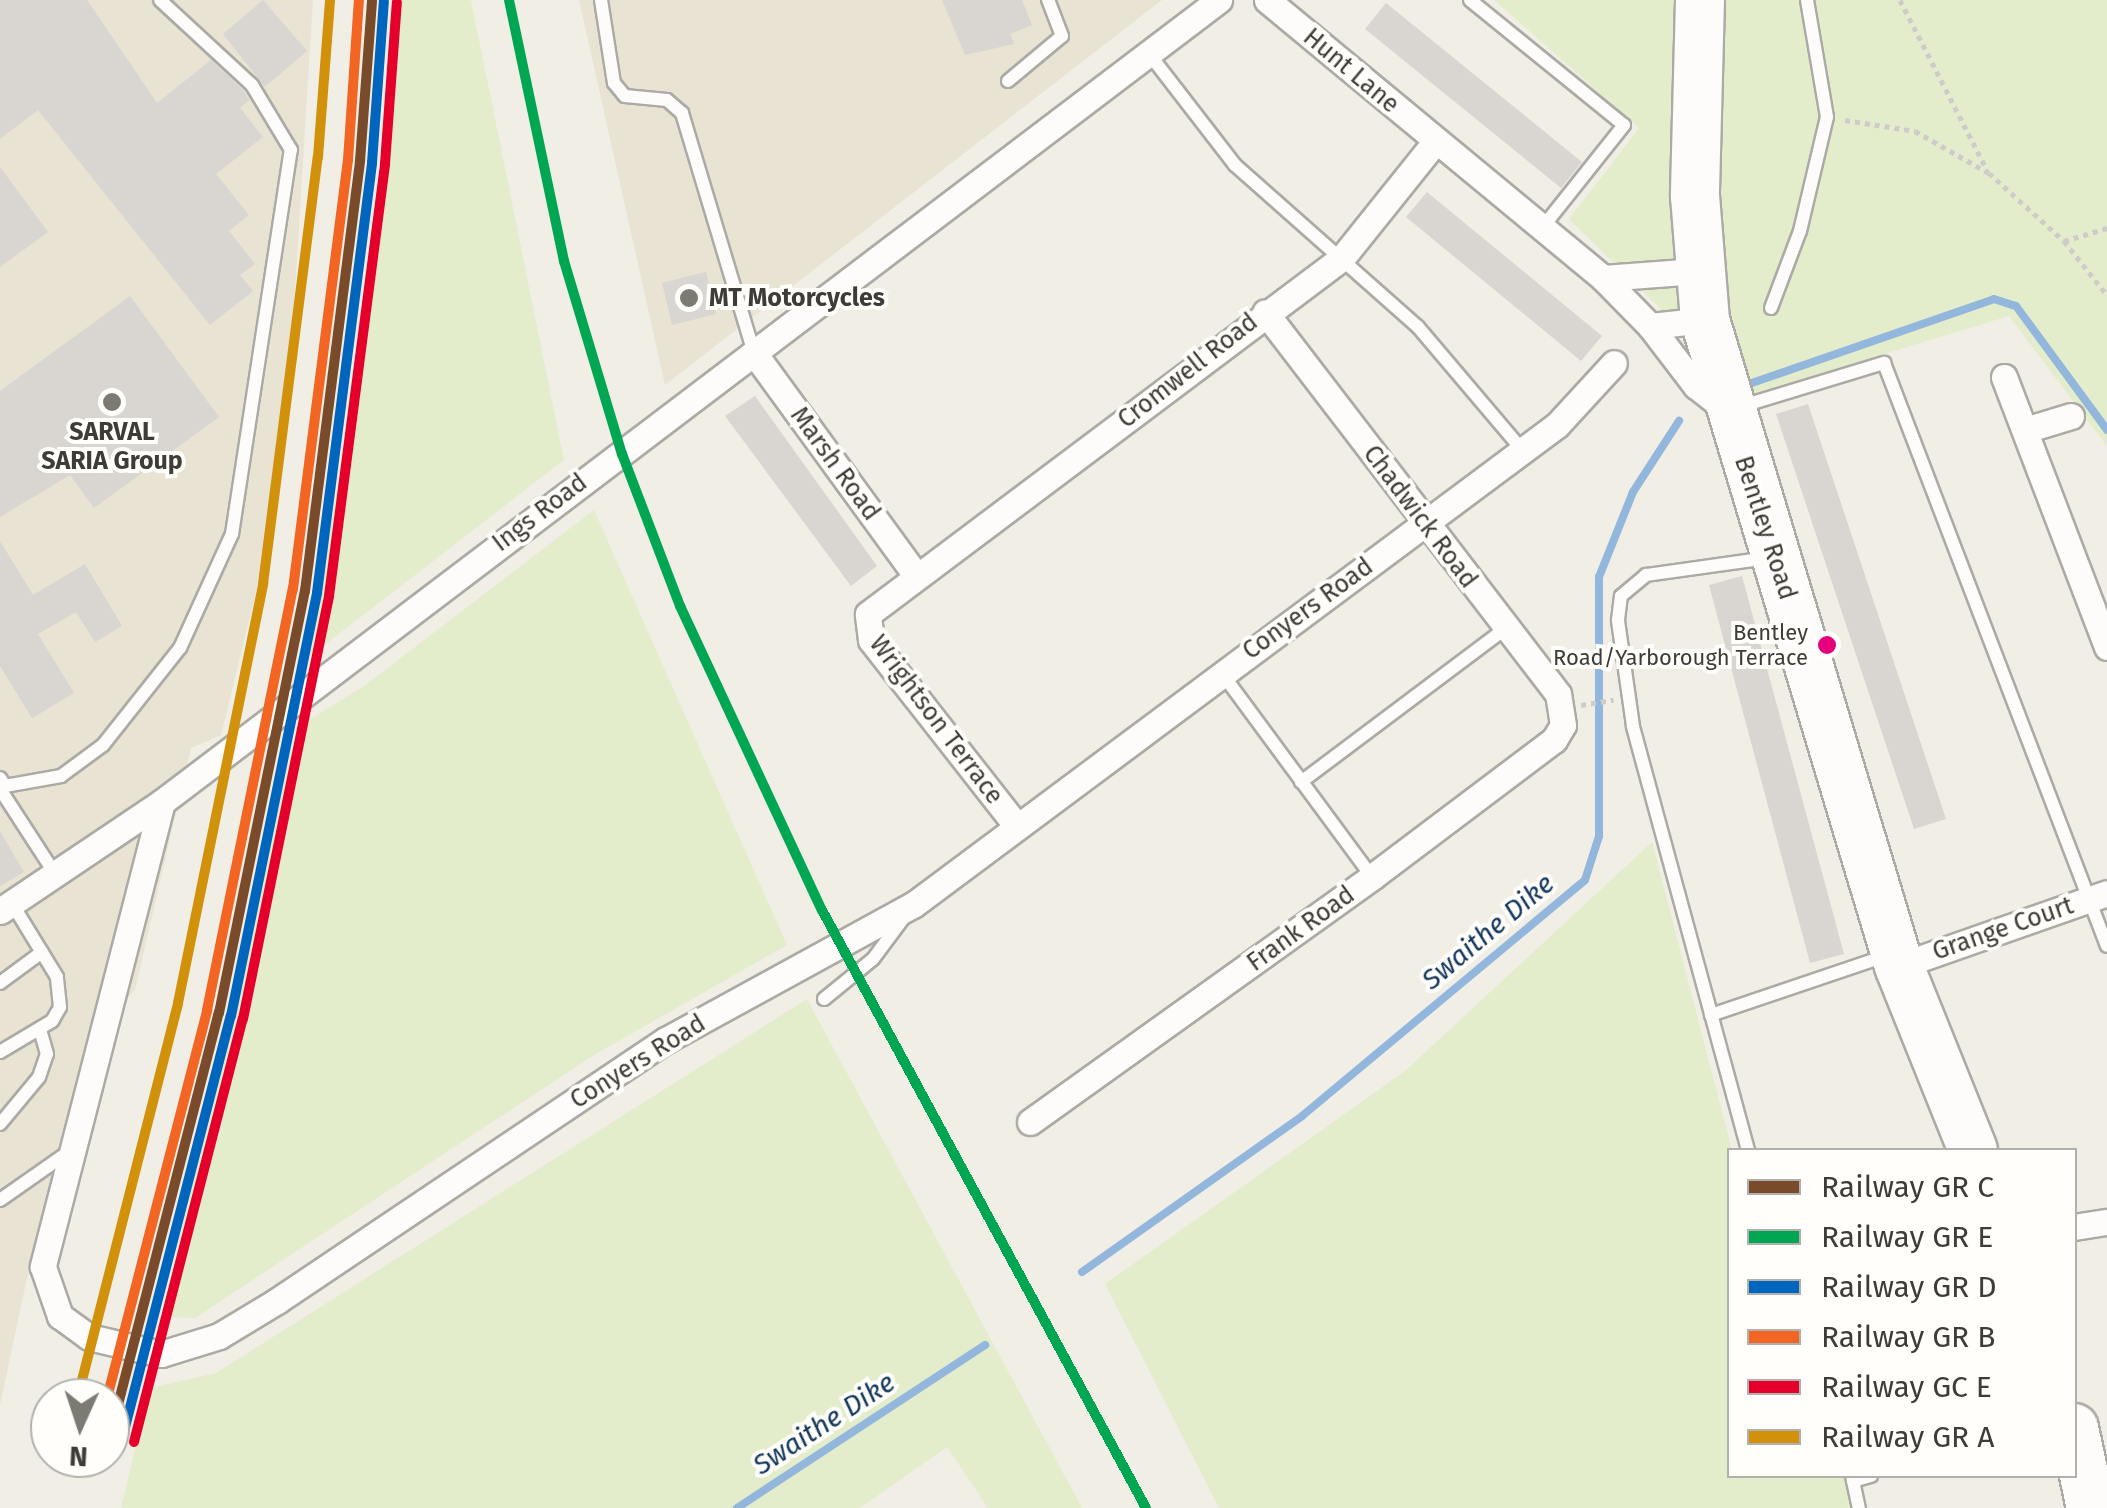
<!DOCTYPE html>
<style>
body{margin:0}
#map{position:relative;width:2107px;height:1508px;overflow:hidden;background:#f1eee6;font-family:"Fira Sans",sans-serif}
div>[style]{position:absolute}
.built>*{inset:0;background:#e8e3d3}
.green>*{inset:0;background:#e3edcc}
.stream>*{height:8px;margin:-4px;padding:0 4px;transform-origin:4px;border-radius:4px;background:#93b6dd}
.building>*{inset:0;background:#d9d5d1}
.path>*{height:5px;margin-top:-2.5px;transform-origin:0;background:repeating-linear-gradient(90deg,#ceccc9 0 5px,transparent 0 10px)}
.roads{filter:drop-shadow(2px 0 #acaaa4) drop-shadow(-2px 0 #acaaa4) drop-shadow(0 2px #acaaa4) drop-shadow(0 -2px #acaaa4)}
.lane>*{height:12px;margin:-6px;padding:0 6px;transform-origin:6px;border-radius:6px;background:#fdfcfb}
.street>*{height:25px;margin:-12.5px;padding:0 12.5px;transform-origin:12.5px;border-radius:12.5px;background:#fdfcfb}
.highway>*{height:48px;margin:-24px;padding:0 24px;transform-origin:24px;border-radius:24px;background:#fdfcfb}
.rail-1>*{height:10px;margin:-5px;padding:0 5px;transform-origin:5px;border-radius:5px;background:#7a4b2a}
.rail-2>*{height:10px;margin:-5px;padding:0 5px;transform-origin:5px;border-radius:5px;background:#00a651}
.rail-3>*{height:10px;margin:-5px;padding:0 5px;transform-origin:5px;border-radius:5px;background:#0065bd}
.rail-4>*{height:10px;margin:-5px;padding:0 5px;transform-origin:5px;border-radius:5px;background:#f26522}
.rail-5>*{height:10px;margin:-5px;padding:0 5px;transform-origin:5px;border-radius:5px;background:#e4002b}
.rail-6>*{height:10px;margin:-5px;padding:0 5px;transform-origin:5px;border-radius:5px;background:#d2910b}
.dots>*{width:28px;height:28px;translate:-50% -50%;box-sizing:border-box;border:5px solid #fffefb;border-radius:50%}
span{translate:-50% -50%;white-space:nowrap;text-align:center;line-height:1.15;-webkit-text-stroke:8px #fffefb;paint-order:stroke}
.bus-label{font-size:22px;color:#3e3c36}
.right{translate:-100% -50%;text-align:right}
.street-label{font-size:25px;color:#3e3c36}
.poi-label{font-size:25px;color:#3e3c36;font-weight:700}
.left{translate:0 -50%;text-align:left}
.water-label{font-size:28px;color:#13375d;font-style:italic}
.legend{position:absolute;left:1727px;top:1148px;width:350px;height:330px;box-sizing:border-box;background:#fffefb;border:2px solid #b2b0ac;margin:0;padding:12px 18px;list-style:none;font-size:30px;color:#3e3c36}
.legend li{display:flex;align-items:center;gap:20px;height:50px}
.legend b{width:50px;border:2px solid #b2b0ac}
.north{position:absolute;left:30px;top:1378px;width:100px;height:100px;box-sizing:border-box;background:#fffefb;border:2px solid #b2b0ac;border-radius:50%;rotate:183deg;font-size:28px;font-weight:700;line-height:40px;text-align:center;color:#3e3c36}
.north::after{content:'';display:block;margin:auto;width:35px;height:45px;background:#7d7a74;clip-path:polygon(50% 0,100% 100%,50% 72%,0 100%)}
</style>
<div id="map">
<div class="built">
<div style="clip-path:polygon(0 0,313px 0,288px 404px,260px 576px,221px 735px,191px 748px,135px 990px,101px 1026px,30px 1264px,0 1405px)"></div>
<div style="clip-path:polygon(579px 0,1162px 0,665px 385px)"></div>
</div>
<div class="green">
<div style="clip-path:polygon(395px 0,471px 0,564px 460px,309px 657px,384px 204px)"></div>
<div style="clip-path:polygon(1494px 0,2107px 0,2107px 446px,2009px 316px,1749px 395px,1569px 219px,1639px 128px)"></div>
<div style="clip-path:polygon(594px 510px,787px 945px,594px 1055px,195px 1318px,162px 1317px,297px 727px,364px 686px)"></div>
<div style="clip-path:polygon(1652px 842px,1732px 1150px,1730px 1476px,1849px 1476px,1857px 1508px,1219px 1508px,1105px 1284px,1405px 1071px)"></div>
<div style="clip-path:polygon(807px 999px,1082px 1508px,988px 1508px,947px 1447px,860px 1508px,121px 1508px,150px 1388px,216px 1373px)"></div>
</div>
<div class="stream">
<div style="left:1749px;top:384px;width:259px;rotate:-19.1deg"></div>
<div style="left:1994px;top:299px;width:23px;rotate:18deg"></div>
<div style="left:2016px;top:306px;width:154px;rotate:53.7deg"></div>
<div style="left:1082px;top:1272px;width:270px;rotate:-35.3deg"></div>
<div style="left:1302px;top:1116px;width:368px;rotate:-39.8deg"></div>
<div style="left:1585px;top:880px;width:46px;rotate:-72.3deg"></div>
<div style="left:1599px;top:836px;width:259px;rotate:-90deg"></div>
<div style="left:1599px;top:577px;width:92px;rotate:-68.2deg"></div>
<div style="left:1633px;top:492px;width:85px;rotate:-57.1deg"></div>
<div style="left:737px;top:1508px;width:297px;rotate:-33.3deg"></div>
</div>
<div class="building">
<div style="clip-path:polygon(0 0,87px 0,157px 103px,211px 60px,244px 91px,249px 100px,240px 108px,263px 137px,216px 174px,249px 215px,229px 231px,255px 264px,240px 275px,253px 291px,210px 325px,38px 110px,0 139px)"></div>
<div style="clip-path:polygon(263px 0,307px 51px,265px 87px,223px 34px)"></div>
<div style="clip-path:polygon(942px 0,1022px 0,1032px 25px,1010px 34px,1014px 44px,965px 55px)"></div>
<div style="clip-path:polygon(1386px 3px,1582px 162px,1561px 188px,1365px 29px)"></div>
<div style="clip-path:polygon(0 167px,48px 232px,0 267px)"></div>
<div style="clip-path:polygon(1427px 192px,1602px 336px,1581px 361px,1406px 217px)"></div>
<div style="clip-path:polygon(706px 272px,716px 314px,672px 325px,662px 283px)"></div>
<div style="clip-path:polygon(130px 296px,219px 417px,94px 508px,70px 475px,0 517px,0 391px)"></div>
<div style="clip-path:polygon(755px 396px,877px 566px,851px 586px,725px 416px)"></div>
<div style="clip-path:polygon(1808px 404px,1946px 819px,1914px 829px,1776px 414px)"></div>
<div style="clip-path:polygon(0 541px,33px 595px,85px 564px,122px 626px,95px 642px,76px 612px,38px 634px,74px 693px,32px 718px,0 666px)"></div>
<div style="clip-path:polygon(1742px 576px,1844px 954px,1810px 963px,1709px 585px)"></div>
<div style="clip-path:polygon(0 831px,24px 872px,0 886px)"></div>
</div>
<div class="path">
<div style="left:1900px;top:0;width:191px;rotate:62.9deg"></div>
<div style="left:1845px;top:120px;width:71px;rotate:8.9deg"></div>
<div style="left:1915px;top:131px;width:85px;rotate:29.6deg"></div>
<div style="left:1989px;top:173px;width:101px;rotate:42.2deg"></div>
<div style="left:2064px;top:241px;width:45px;rotate:-16.8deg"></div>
<div style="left:2064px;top:241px;width:69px;rotate:51.5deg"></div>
<div style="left:1581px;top:705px;width:33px;rotate:-9deg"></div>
</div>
<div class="roads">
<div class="lane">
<div style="left:601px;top:0;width:84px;rotate:81.1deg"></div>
<div style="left:614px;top:83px;width:17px;rotate:50deg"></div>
<div style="left:625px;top:96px;width:42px;rotate:5.4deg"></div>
<div style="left:667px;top:100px;width:20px;rotate:41deg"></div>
<div style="left:682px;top:113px;width:251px;rotate:73.3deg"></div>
<div style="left:1470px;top:0;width:198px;rotate:39.1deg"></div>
<div style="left:1624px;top:125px;width:132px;rotate:128.5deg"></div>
<div style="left:1150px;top:55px;width:139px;rotate:52.3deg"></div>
<div style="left:1235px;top:165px;width:244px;rotate:41.5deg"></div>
<div style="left:1418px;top:327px;width:162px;rotate:49.7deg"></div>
<div style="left:1008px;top:81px;width:70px;rotate:-39.8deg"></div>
<div style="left:1062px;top:36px;width:39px;rotate:-111deg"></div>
<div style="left:1771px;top:308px;width:82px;rotate:-69.4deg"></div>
<div style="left:1800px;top:231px;width:117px;rotate:-76.7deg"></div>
<div style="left:1827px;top:117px;width:119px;rotate:-99.7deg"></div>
<div style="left:1739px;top:407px;width:152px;rotate:-16.9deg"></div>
<div style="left:1884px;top:363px;width:624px;rotate:69.07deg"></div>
<div style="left:1221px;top:672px;width:255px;rotate:53.6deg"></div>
<div style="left:0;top:778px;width:9px;rotate:58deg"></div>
<div style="left:5px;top:786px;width:57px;rotate:-10.1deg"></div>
<div style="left:61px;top:776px;width:52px;rotate:-36.4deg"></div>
<div style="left:103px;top:745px;width:124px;rotate:-51.6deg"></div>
<div style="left:180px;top:648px;width:125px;rotate:-65.5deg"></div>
<div style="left:232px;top:534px;width:389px;rotate:-81.3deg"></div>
<div style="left:291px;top:150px;width:76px;rotate:-121deg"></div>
<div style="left:252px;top:85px;width:125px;rotate:-137.3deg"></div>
<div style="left:1301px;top:782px;width:255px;rotate:-36.9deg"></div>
<div style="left:0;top:789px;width:95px;rotate:57deg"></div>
<div style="left:0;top:983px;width:52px;rotate:-36.4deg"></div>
<div style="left:824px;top:999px;width:63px;rotate:-39.2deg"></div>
<div style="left:873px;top:959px;width:54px;rotate:-53.3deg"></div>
<div style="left:1711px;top:1015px;width:187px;rotate:-18.7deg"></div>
<div style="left:0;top:1052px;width:61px;rotate:-30.8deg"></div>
<div style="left:52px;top:1021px;width:16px;rotate:-60deg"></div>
<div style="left:60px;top:1007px;width:30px;rotate:-96deg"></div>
<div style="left:57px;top:977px;width:88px;rotate:-121.5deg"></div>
<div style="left:0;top:1124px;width:61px;rotate:-50.3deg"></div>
<div style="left:39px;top:1077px;width:24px;rotate:-71deg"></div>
<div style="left:47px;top:1054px;width:26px;rotate:-106deg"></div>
<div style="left:1748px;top:1150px;width:439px;rotate:-105.2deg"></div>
<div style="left:1633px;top:726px;width:107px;rotate:-98.1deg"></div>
<div style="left:1618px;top:620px;width:24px;rotate:-83deg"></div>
<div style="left:1621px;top:596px;width:33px;rotate:-40deg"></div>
<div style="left:1646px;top:575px;width:122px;rotate:-8deg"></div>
<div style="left:0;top:1200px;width:85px;rotate:-35deg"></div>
<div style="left:1852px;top:1476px;width:33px;rotate:78deg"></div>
<div style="left:1853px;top:1481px;width:19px;rotate:-16deg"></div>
</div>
<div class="street">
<div style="left:1267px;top:0;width:436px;rotate:39.6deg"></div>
<div style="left:1603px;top:278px;width:67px;rotate:45.6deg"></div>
<div style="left:1650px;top:326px;width:55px;rotate:-6.2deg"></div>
<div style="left:1603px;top:278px;width:94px;rotate:-4.3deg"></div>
<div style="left:1650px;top:326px;width:76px;rotate:52.5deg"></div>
<div style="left:1696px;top:386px;width:41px;rotate:38deg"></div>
<div style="left:754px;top:353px;width:275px;rotate:53.9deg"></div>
<div style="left:2004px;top:377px;width:289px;rotate:69.1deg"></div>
<div style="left:2025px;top:430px;width:48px;rotate:-16.9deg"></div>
<div style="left:162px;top:802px;width:480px;rotate:104.4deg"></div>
<div style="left:43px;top:1267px;width:52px;rotate:70.9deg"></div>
<div style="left:60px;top:1316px;width:36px;rotate:36deg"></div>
<div style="left:89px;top:1337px;width:74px;rotate:13.3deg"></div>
<div style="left:161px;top:1354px;width:61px;rotate:-17.2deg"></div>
<div style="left:219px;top:1336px;width:68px;rotate:-31.1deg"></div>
<div style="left:277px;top:1301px;width:468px;rotate:-33.9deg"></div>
<div style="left:666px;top:1040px;width:281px;rotate:-28.7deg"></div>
<div style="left:913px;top:905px;width:803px;rotate:-36.7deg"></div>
<div style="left:1557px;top:425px;width:84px;rotate:-47.4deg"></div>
<div style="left:1016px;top:825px;width:235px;rotate:-128.1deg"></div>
<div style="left:871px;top:640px;width:26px;rotate:-97deg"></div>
<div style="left:868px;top:614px;width:593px;rotate:-36.91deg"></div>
<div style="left:1342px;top:258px;width:149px;rotate:-51.3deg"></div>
<div style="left:0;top:911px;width:195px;rotate:-33.9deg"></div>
<div style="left:162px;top:802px;width:1327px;rotate:-37.19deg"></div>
<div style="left:1899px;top:966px;width:220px;rotate:-19.3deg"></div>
<div style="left:1030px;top:1122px;width:421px;rotate:-35.6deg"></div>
<div style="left:1372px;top:877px;width:228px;rotate:-37deg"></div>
<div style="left:1554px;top:740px;width:17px;rotate:-59deg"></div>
<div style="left:1563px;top:725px;width:31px;rotate:-99deg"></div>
<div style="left:1558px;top:694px;width:481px;rotate:-127.5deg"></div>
<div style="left:2074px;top:1227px;width:33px;rotate:-9deg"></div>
</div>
<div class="highway">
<div style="left:1700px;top:0;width:196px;rotate:91.5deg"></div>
<div style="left:1695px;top:196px;width:124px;rotate:85.4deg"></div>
<div style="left:1705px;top:320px;width:675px;rotate:73.28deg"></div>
<div style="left:1899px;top:966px;width:198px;rotate:68.1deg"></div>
<div style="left:2074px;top:1428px;width:82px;rotate:78deg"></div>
</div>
</div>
<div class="rail-1">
<div style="left:110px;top:1436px;width:437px;rotate:-75.6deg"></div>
<div style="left:219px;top:1013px;width:431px;rotate:-78.5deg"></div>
<div style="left:305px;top:591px;width:434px;rotate:-82.7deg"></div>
<div style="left:360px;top:161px;width:161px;rotate:-85.7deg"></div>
</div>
<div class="rail-2">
<div style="left:509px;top:0;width:267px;rotate:78.1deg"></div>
<div style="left:564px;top:261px;width:202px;rotate:73.3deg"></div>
<div style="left:622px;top:454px;width:163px;rotate:69.1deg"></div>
<div style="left:680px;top:606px;width:336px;rotate:65deg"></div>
<div style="left:822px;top:910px;width:680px;rotate:61.55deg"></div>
</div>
<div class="rail-3">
<div style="left:122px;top:1439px;width:437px;rotate:-75.6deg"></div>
<div style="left:231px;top:1016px;width:432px;rotate:-78.5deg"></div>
<div style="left:317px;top:593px;width:434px;rotate:-82.7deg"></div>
<div style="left:372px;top:163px;width:162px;rotate:-85.8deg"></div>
</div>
<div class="rail-4">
<div style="left:107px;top:1398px;width:401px;rotate:-75.5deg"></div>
<div style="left:207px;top:1010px;width:430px;rotate:-78.5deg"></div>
<div style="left:293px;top:589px;width:433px;rotate:-82.7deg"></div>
<div style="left:348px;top:160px;width:160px;rotate:-86.1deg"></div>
</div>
<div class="rail-5">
<div style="left:134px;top:1442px;width:437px;rotate:-75.6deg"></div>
<div style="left:243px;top:1019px;width:432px;rotate:-78.5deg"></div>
<div style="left:329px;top:596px;width:436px;rotate:-82.6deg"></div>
<div style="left:385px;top:164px;width:162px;rotate:-85.8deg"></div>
</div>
<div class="rail-6">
<div style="left:79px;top:1392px;width:401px;rotate:-75.7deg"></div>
<div style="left:178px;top:1003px;width:428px;rotate:-78.5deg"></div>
<div style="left:263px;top:584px;width:431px;rotate:-82.7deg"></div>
<div style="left:318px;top:157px;width:157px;rotate:-85.6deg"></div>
</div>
<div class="dots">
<div style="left:689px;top:298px;background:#7d7a74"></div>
<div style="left:112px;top:402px;background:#7d7a74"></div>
<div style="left:1827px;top:645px;background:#e5007d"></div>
</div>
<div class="bus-label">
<span class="right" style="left:1808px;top:645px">Bentley<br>Road/Yarborough Terrace</span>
</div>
<div class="street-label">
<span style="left:1351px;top:71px;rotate:40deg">Hunt Lane</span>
<span style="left:1188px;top:371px;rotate:-38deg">Cromwell Road</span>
<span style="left:835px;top:464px;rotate:54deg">Marsh Road</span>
<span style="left:540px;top:513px;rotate:-37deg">Ings Road</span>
<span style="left:1420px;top:517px;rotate:53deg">Chadwick Road</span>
<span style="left:1765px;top:528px;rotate:72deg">Bentley Road</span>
<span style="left:1308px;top:609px;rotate:-36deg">Conyers Road</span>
<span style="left:936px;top:720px;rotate:53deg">Wrightson Terrace</span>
<span style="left:1301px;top:929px;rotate:-36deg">Frank Road</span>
<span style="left:2003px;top:929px;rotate:-19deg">Grange Court</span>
<span style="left:638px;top:1062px;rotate:-32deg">Conyers Road</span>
</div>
<div class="poi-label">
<span class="left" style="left:709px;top:298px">MT Motorcycles</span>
<span style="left:112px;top:447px">SARVAL<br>SARIA Group</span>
</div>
<div class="water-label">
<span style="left:1488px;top:932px;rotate:-40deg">Swaithe Dike</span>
<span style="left:824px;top:1424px;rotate:-33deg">Swaithe Dike</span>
</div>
<ul class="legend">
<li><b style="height:12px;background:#7a4b2a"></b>Railway GR C</li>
<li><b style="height:12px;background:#00a651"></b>Railway GR E</li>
<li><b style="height:12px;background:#0065bd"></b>Railway GR D</li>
<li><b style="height:12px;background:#f26522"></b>Railway GR B</li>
<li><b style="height:12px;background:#e4002b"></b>Railway GC E</li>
<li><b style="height:12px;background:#d2910b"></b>Railway GR A</li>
</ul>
<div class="north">N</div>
</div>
